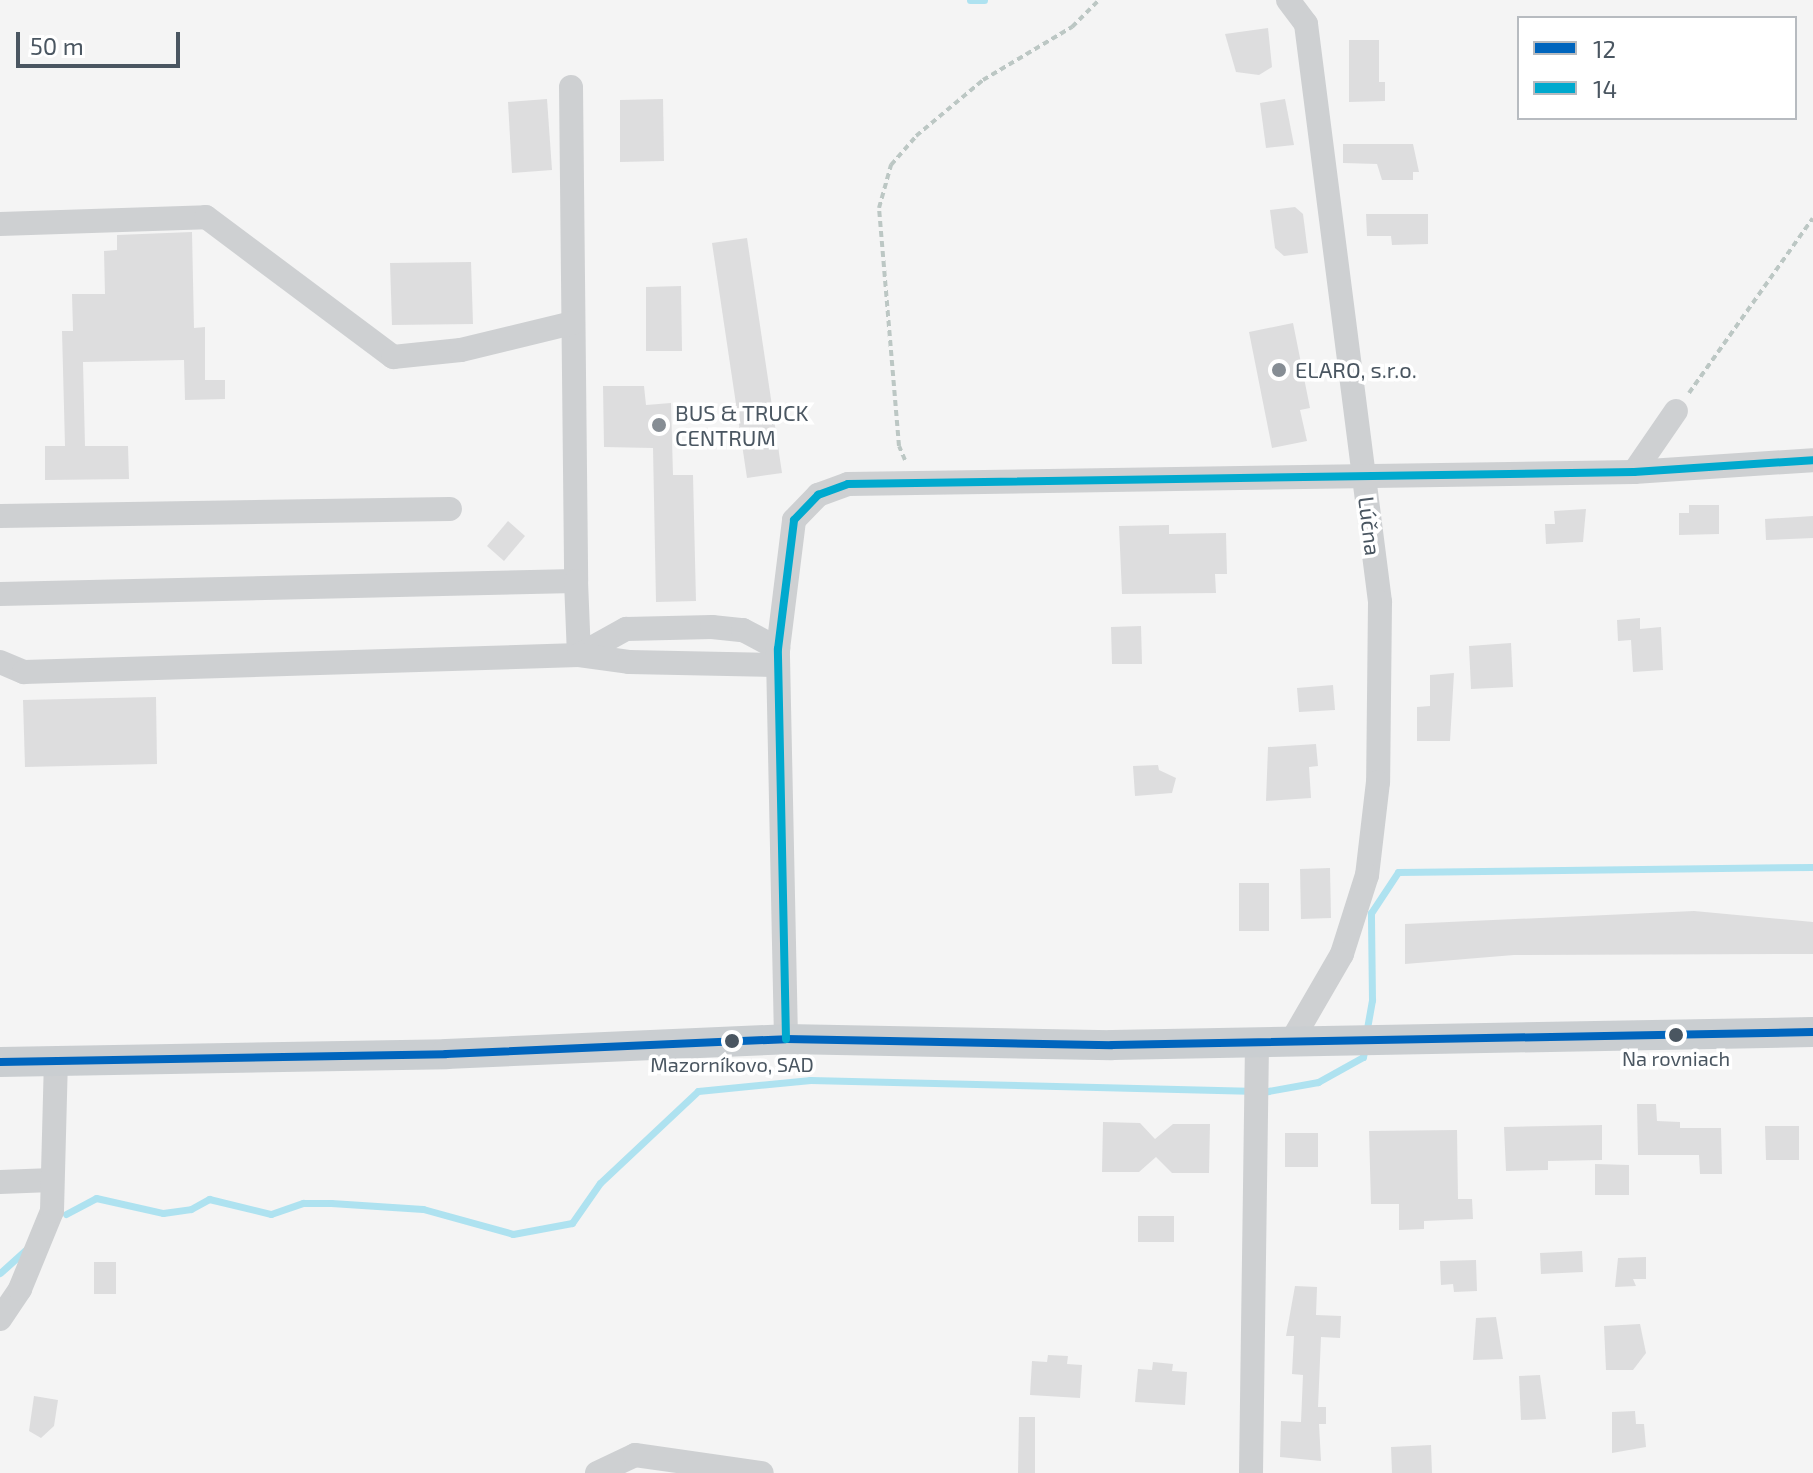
<!DOCTYPE html>
<meta charset="utf-8">
<style>
body{margin:0}
#map{position:relative;width:1813px;height:1473px;overflow:hidden;background:#f4f4f4;font-family:"Exo 2",sans-serif}
div>[style]{position:absolute}
.stream>*{height:7px;margin:-3.5px;padding:0 3.5px;transform-origin:3.5px;border-radius:3.5px;background:#aee2f0}
.building>*{inset:0;background:#ddddde}
.path>*{height:4px;margin-top:-2px;transform-origin:0;background:repeating-linear-gradient(90deg,#bcc7c4 0 6px,transparent 0 10px)}
.minor>*{height:24px;margin:-12px;padding:0 12px;transform-origin:12px;border-radius:12px;background:#ced0d2}
.major>*{height:30px;margin:-15px;padding:0 15px;transform-origin:15px;border-radius:15px;background:#caced1}
.bus-1>*{height:8px;margin:-4px;padding:0 4px;transform-origin:4px;border-radius:4px;background:#0065bd}
.bus-2>*{height:8px;margin:-4px;padding:0 4px;transform-origin:4px;border-radius:4px;background:#00a9ce}
.dots>*{width:22px;height:22px;translate:-50% -50%;box-sizing:border-box;border:4px solid #fff;border-radius:50%}
span{translate:-50% -50%;white-space:nowrap;text-align:center;line-height:1.15;-webkit-text-stroke:7px #fff;paint-order:stroke}
.bus-label{font-size:20px;color:#4a5661}
.poi-label{font-size:22px;color:#4a5661}
.left{translate:0 -50%;text-align:left}
.street-label{font-size:22px;color:#4a5661}
.legend{position:absolute;left:1517px;top:16px;width:280px;height:104px;box-sizing:border-box;background:#fff;border:2px solid #b7bbc0;margin:0;padding:10px 14px;list-style:none;font-size:24px;color:#4a5661}
.legend li{display:flex;align-items:center;gap:16px;height:40px}
.legend b{width:40px;border:2px solid #b7bbc0}
.scale{position:absolute;left:16px;top:32px;width:164px;height:36px;box-sizing:border-box;border:4px solid #4a5661;border-top:0;padding-left:10px;font-size:24px;line-height:28px;white-space:nowrap;color:#4a5661;-webkit-text-stroke:6px #fff;paint-order:stroke}
</style>
<div id="map">
<div class="stream">
<div style="left:970px;top:0;width:14px"></div>
<div style="left:1366px;top:1034px;width:35px;rotate:-80deg"></div>
<div style="left:1372px;top:1000px;width:87px;rotate:-90.7deg"></div>
<div style="left:1371px;top:913px;width:49px;rotate:-56.6deg"></div>
<div style="left:1398px;top:872px;width:415px;rotate:-0.7deg"></div>
<div style="left:66px;top:1214px;width:34px;rotate:-28deg"></div>
<div style="left:96px;top:1198px;width:69px;rotate:12.6deg"></div>
<div style="left:163px;top:1213px;width:28px;rotate:-8deg"></div>
<div style="left:191px;top:1209px;width:21px;rotate:-29deg"></div>
<div style="left:209px;top:1199px;width:64px;rotate:13.6deg"></div>
<div style="left:271px;top:1214px;width:34px;rotate:-19deg"></div>
<div style="left:303px;top:1203px;width:28px"></div>
<div style="left:331px;top:1203px;width:92px;rotate:3.7deg"></div>
<div style="left:423px;top:1209px;width:93px;rotate:15.5deg"></div>
<div style="left:513px;top:1234px;width:60px;rotate:-10.6deg"></div>
<div style="left:572px;top:1223px;width:49px;rotate:-55deg"></div>
<div style="left:600px;top:1183px;width:134px;rotate:-43.2deg"></div>
<div style="left:698px;top:1091px;width:113px;rotate:-5.6deg"></div>
<div style="left:810px;top:1080px;width:458px;rotate:1.4deg"></div>
<div style="left:1268px;top:1091px;width:51px;rotate:-10.2deg"></div>
<div style="left:1318px;top:1082px;width:51px;rotate:-29.1deg"></div>
<div style="left:1363px;top:1057px;width:10px;rotate:-79deg"></div>
<div style="left:0;top:1273px;width:36px;rotate:-42deg"></div>
</div>
<div class="building">
<div style="clip-path:polygon(1268px 28px,1272px 67px,1259px 75px,1236px 72px,1225px 34px)"></div>
<div style="clip-path:polygon(1349px 40px,1379px 40px,1379px 82px,1385px 82px,1385px 101px,1349px 102px)"></div>
<div style="clip-path:polygon(547px 99px,552px 170px,512px 173px,508px 102px)"></div>
<div style="clip-path:polygon(663px 99px,664px 161px,620px 162px,620px 100px)"></div>
<div style="clip-path:polygon(1285px 99px,1294px 145px,1266px 148px,1260px 103px)"></div>
<div style="clip-path:polygon(1343px 144px,1413px 144px,1419px 172px,1413px 172px,1413px 180px,1382px 180px,1377px 164px,1343px 163px)"></div>
<div style="clip-path:polygon(1295px 207px,1303px 214px,1308px 253px,1284px 256px,1275px 248px,1270px 210px)"></div>
<div style="clip-path:polygon(1366px 214px,1428px 214px,1428px 244px,1392px 245px,1391px 236px,1367px 236px)"></div>
<div style="clip-path:polygon(192px 232px,194px 328px,205px 327px,205px 380px,225px 380px,225px 399px,185px 400px,184px 360px,83px 362px,85px 446px,128px 446px,129px 479px,45px 480px,45px 446px,65px 446px,62px 331px,73px 331px,72px 294px,105px 294px,104px 251px,117px 250px,117px 235px)"></div>
<div style="clip-path:polygon(747px 238px,782px 473px,747px 478px,712px 243px)"></div>
<div style="clip-path:polygon(471px 262px,473px 324px,392px 325px,390px 263px)"></div>
<div style="clip-path:polygon(681px 286px,682px 351px,646px 351px,646px 287px)"></div>
<div style="clip-path:polygon(1293px 323px,1310px 408px,1300px 410px,1307px 441px,1272px 448px,1249px 332px)"></div>
<div style="clip-path:polygon(603px 386px,644px 386px,646px 405px,671px 403px,673px 475px,693px 475px,696px 601px,656px 602px,653px 448px,604px 447px)"></div>
<div style="clip-path:polygon(1689px 505px,1719px 505px,1719px 534px,1679px 535px,1679px 513px,1689px 513px)"></div>
<div style="clip-path:polygon(1586px 509px,1583px 542px,1546px 544px,1545px 524px,1555px 524px,1554px 511px)"></div>
<div style="clip-path:polygon(1813px 516px,1813px 538px,1766px 540px,1765px 519px)"></div>
<div style="clip-path:polygon(508px 521px,525px 536px,504px 561px,487px 546px)"></div>
<div style="clip-path:polygon(1169px 525px,1169px 534px,1226px 533px,1227px 574px,1215px 574px,1216px 593px,1122px 594px,1119px 526px)"></div>
<div style="clip-path:polygon(1640px 618px,1640px 629px,1661px 627px,1663px 670px,1633px 672px,1631px 640px,1618px 641px,1617px 620px)"></div>
<div style="clip-path:polygon(1141px 626px,1142px 664px,1112px 664px,1111px 627px)"></div>
<div style="clip-path:polygon(1511px 643px,1513px 687px,1471px 689px,1469px 646px)"></div>
<div style="clip-path:polygon(1454px 673px,1450px 741px,1417px 741px,1417px 707px,1430px 706px,1430px 675px)"></div>
<div style="clip-path:polygon(1333px 685px,1335px 710px,1299px 712px,1297px 688px)"></div>
<div style="clip-path:polygon(156px 697px,157px 764px,25px 767px,23px 700px)"></div>
<div style="clip-path:polygon(1316px 744px,1318px 766px,1309px 767px,1311px 798px,1266px 801px,1268px 747px)"></div>
<div style="clip-path:polygon(1158px 765px,1159px 770px,1176px 778px,1172px 793px,1135px 796px,1133px 766px)"></div>
<div style="clip-path:polygon(1330px 868px,1331px 918px,1301px 919px,1300px 869px)"></div>
<div style="clip-path:polygon(1239px 883px,1269px 883px,1269px 931px,1239px 931px)"></div>
<div style="clip-path:polygon(1694px 911px,1813px 922px,1813px 954px,1514px 955px,1405px 964px,1405px 924px)"></div>
<div style="clip-path:polygon(1637px 1104px,1656px 1104px,1657px 1121px,1680px 1122px,1680px 1128px,1721px 1128px,1722px 1174px,1700px 1174px,1699px 1155px,1638px 1155px)"></div>
<div style="clip-path:polygon(1103px 1122px,1140px 1123px,1155px 1139px,1173px 1124px,1210px 1124px,1209px 1173px,1172px 1173px,1156px 1157px,1139px 1172px,1102px 1172px)"></div>
<div style="clip-path:polygon(1602px 1125px,1602px 1160px,1548px 1161px,1548px 1170px,1506px 1171px,1504px 1127px)"></div>
<div style="clip-path:polygon(1765px 1126px,1799px 1126px,1799px 1160px,1766px 1160px)"></div>
<div style="clip-path:polygon(1457px 1130px,1458px 1199px,1472px 1199px,1473px 1219px,1424px 1221px,1424px 1229px,1399px 1230px,1399px 1204px,1371px 1204px,1369px 1131px)"></div>
<div style="clip-path:polygon(1285px 1133px,1318px 1133px,1318px 1167px,1285px 1167px)"></div>
<div style="clip-path:polygon(1595px 1164px,1629px 1165px,1629px 1195px,1595px 1195px)"></div>
<div style="clip-path:polygon(1138px 1216px,1174px 1216px,1174px 1242px,1138px 1242px)"></div>
<div style="clip-path:polygon(1582px 1251px,1583px 1272px,1541px 1274px,1540px 1253px)"></div>
<div style="clip-path:polygon(1646px 1257px,1646px 1279px,1633px 1279px,1636px 1286px,1615px 1287px,1618px 1258px)"></div>
<div style="clip-path:polygon(1476px 1260px,1477px 1291px,1454px 1292px,1453px 1284px,1441px 1285px,1440px 1261px)"></div>
<div style="clip-path:polygon(94px 1262px,116px 1262px,116px 1294px,94px 1294px)"></div>
<div style="clip-path:polygon(1295px 1286px,1317px 1287px,1316px 1315px,1341px 1316px,1340px 1338px,1321px 1337px,1318px 1407px,1326px 1407px,1326px 1424px,1319px 1424px,1321px 1461px,1280px 1457px,1281px 1421px,1301px 1422px,1303px 1375px,1292px 1374px,1294px 1336px,1286px 1336px)"></div>
<div style="clip-path:polygon(1496px 1317px,1503px 1359px,1473px 1360px,1476px 1318px)"></div>
<div style="clip-path:polygon(1640px 1324px,1646px 1353px,1633px 1370px,1606px 1370px,1604px 1326px)"></div>
<div style="clip-path:polygon(1048px 1355px,1068px 1356px,1067px 1364px,1082px 1365px,1080px 1398px,1030px 1395px,1032px 1361px,1047px 1362px)"></div>
<div style="clip-path:polygon(1153px 1362px,1173px 1364px,1172px 1371px,1187px 1372px,1185px 1405px,1135px 1402px,1138px 1369px,1152px 1370px)"></div>
<div style="clip-path:polygon(1540px 1375px,1546px 1419px,1521px 1420px,1519px 1376px)"></div>
<div style="clip-path:polygon(34px 1396px,58px 1400px,54px 1426px,41px 1438px,29px 1431px)"></div>
<div style="clip-path:polygon(1635px 1411px,1636px 1424px,1644px 1424px,1646px 1447px,1612px 1453px,1612px 1412px)"></div>
<div style="clip-path:polygon(1019px 1417px,1035px 1417px,1035px 1473px,1018px 1473px)"></div>
<div style="clip-path:polygon(1431px 1445px,1432px 1473px,1392px 1473px,1391px 1447px)"></div>
</div>
<div class="path">
<div style="left:1689px;top:393px;width:214px;rotate:-54.7deg"></div>
<div style="left:905px;top:460px;width:15px;rotate:-113deg"></div>
<div style="left:899px;top:446px;width:239px;rotate:-94.8deg"></div>
<div style="left:879px;top:208px;width:45px;rotate:-74.4deg"></div>
<div style="left:891px;top:165px;width:38px;rotate:-49deg"></div>
<div style="left:916px;top:136px;width:87px;rotate:-39.9deg"></div>
<div style="left:983px;top:80px;width:104px;rotate:-30.8deg"></div>
<div style="left:1072px;top:27px;width:38px;rotate:-45deg"></div>
</div>
<div class="minor">
<div style="left:1288px;top:0;width:30px;rotate:53deg"></div>
<div style="left:1306px;top:24px;width:583px;rotate:82.7deg"></div>
<div style="left:1380px;top:602px;width:180px;rotate:90.6deg"></div>
<div style="left:1378px;top:782px;width:94px;rotate:96.7deg"></div>
<div style="left:1367px;top:875px;width:83px;rotate:107.6deg"></div>
<div style="left:1342px;top:954px;width:102px;rotate:120.1deg"></div>
<div style="left:571px;top:87px;width:494px;rotate:89.4deg"></div>
<div style="left:0;top:224px;width:206px;rotate:-1.9deg"></div>
<div style="left:206px;top:217px;width:234px;rotate:36.8deg"></div>
<div style="left:393px;top:357px;width:68px;rotate:-5.9deg"></div>
<div style="left:461px;top:350px;width:115px;rotate:-13.6deg"></div>
<div style="left:1634px;top:472px;width:74px;rotate:-55.5deg"></div>
<div style="left:0;top:516px;width:450px;rotate:-0.9deg"></div>
<div style="left:0;top:594px;width:576px;rotate:-1.29deg"></div>
<div style="left:576px;top:581px;width:74px;rotate:87.7deg"></div>
<div style="left:579px;top:655px;width:54px;rotate:-29deg"></div>
<div style="left:626px;top:629px;width:86px;rotate:-1.3deg"></div>
<div style="left:712px;top:627px;width:31px;rotate:6deg"></div>
<div style="left:743px;top:630px;width:40px;rotate:28deg"></div>
<div style="left:0;top:662px;width:26px;rotate:23deg"></div>
<div style="left:24px;top:672px;width:555px;rotate:-1.75deg"></div>
<div style="left:579px;top:655px;width:50px;rotate:8deg"></div>
<div style="left:629px;top:662px;width:148px;rotate:1.2deg"></div>
<div style="left:786px;top:1039px;width:390px;rotate:-91.2deg"></div>
<div style="left:778px;top:649px;width:130px;rotate:-82.9deg"></div>
<div style="left:794px;top:520px;width:35px;rotate:-46deg"></div>
<div style="left:818px;top:495px;width:32px;rotate:-20deg"></div>
<div style="left:848px;top:484px;width:786px;rotate:-0.87deg"></div>
<div style="left:1634px;top:472px;width:179px;rotate:-3.8deg"></div>
<div style="left:0;top:1182px;width:52px;rotate:-2.2deg"></div>
<div style="left:0;top:1319px;width:36px;rotate:-56deg"></div>
<div style="left:20px;top:1289px;width:84px;rotate:-67.7deg"></div>
<div style="left:52px;top:1211px;width:150px;rotate:-88.5deg"></div>
<div style="left:597px;top:1473px;width:42px;rotate:-25.3deg"></div>
<div style="left:635px;top:1455px;width:128px;rotate:8.1deg"></div>
<div style="left:1251px;top:1473px;width:430px;rotate:-89.2deg"></div>
</div>
<div class="major">
<div style="left:0;top:1062px;width:446px;rotate:-1deg"></div>
<div style="left:446px;top:1054px;width:340px;rotate:-2.5deg"></div>
<div style="left:786px;top:1039px;width:326px;rotate:1.1deg"></div>
<div style="left:1112px;top:1045px;width:701px;rotate:-1.06deg"></div>
</div>
<div class="bus-1">
<div style="left:0;top:1062px;width:446px;rotate:-1deg"></div>
<div style="left:446px;top:1054px;width:340px;rotate:-2.5deg"></div>
<div style="left:786px;top:1039px;width:326px;rotate:1.1deg"></div>
<div style="left:1112px;top:1045px;width:701px;rotate:-1.06deg"></div>
</div>
<div class="bus-2">
<div style="left:786px;top:1039px;width:390px;rotate:-91.2deg"></div>
<div style="left:778px;top:649px;width:130px;rotate:-82.9deg"></div>
<div style="left:794px;top:520px;width:35px;rotate:-46deg"></div>
<div style="left:818px;top:495px;width:32px;rotate:-20deg"></div>
<div style="left:848px;top:484px;width:786px;rotate:-0.87deg"></div>
<div style="left:1634px;top:472px;width:179px;rotate:-3.8deg"></div>
</div>
<div class="dots">
<div style="left:1279px;top:370px;background:#868d94"></div>
<div style="left:659px;top:425px;background:#868d94"></div>
<div style="left:1676px;top:1035px;background:#4a5661"></div>
<div style="left:732px;top:1041px;background:#4a5661"></div>
</div>
<div class="bus-label">
<span style="left:1676px;top:1058px">Na rovniach</span>
<span style="left:732px;top:1064px">Mazorníkovo, SAD</span>
</div>
<div class="poi-label">
<span class="left" style="left:1295px;top:370px">ELARO, s.r.o.</span>
<span class="left" style="left:675px;top:425px">BUS &amp; TRUCK<br>CENTRUM</span>
</div>
<div class="street-label">
<span style="left:1370px;top:526px;rotate:83deg">Lúčna</span>
</div>
<ul class="legend">
<li><b style="height:10px;background:#0065bd"></b>12</li>
<li><b style="height:10px;background:#00a9ce"></b>14</li>
</ul>
<div class="scale">50 m</div>
</div>
